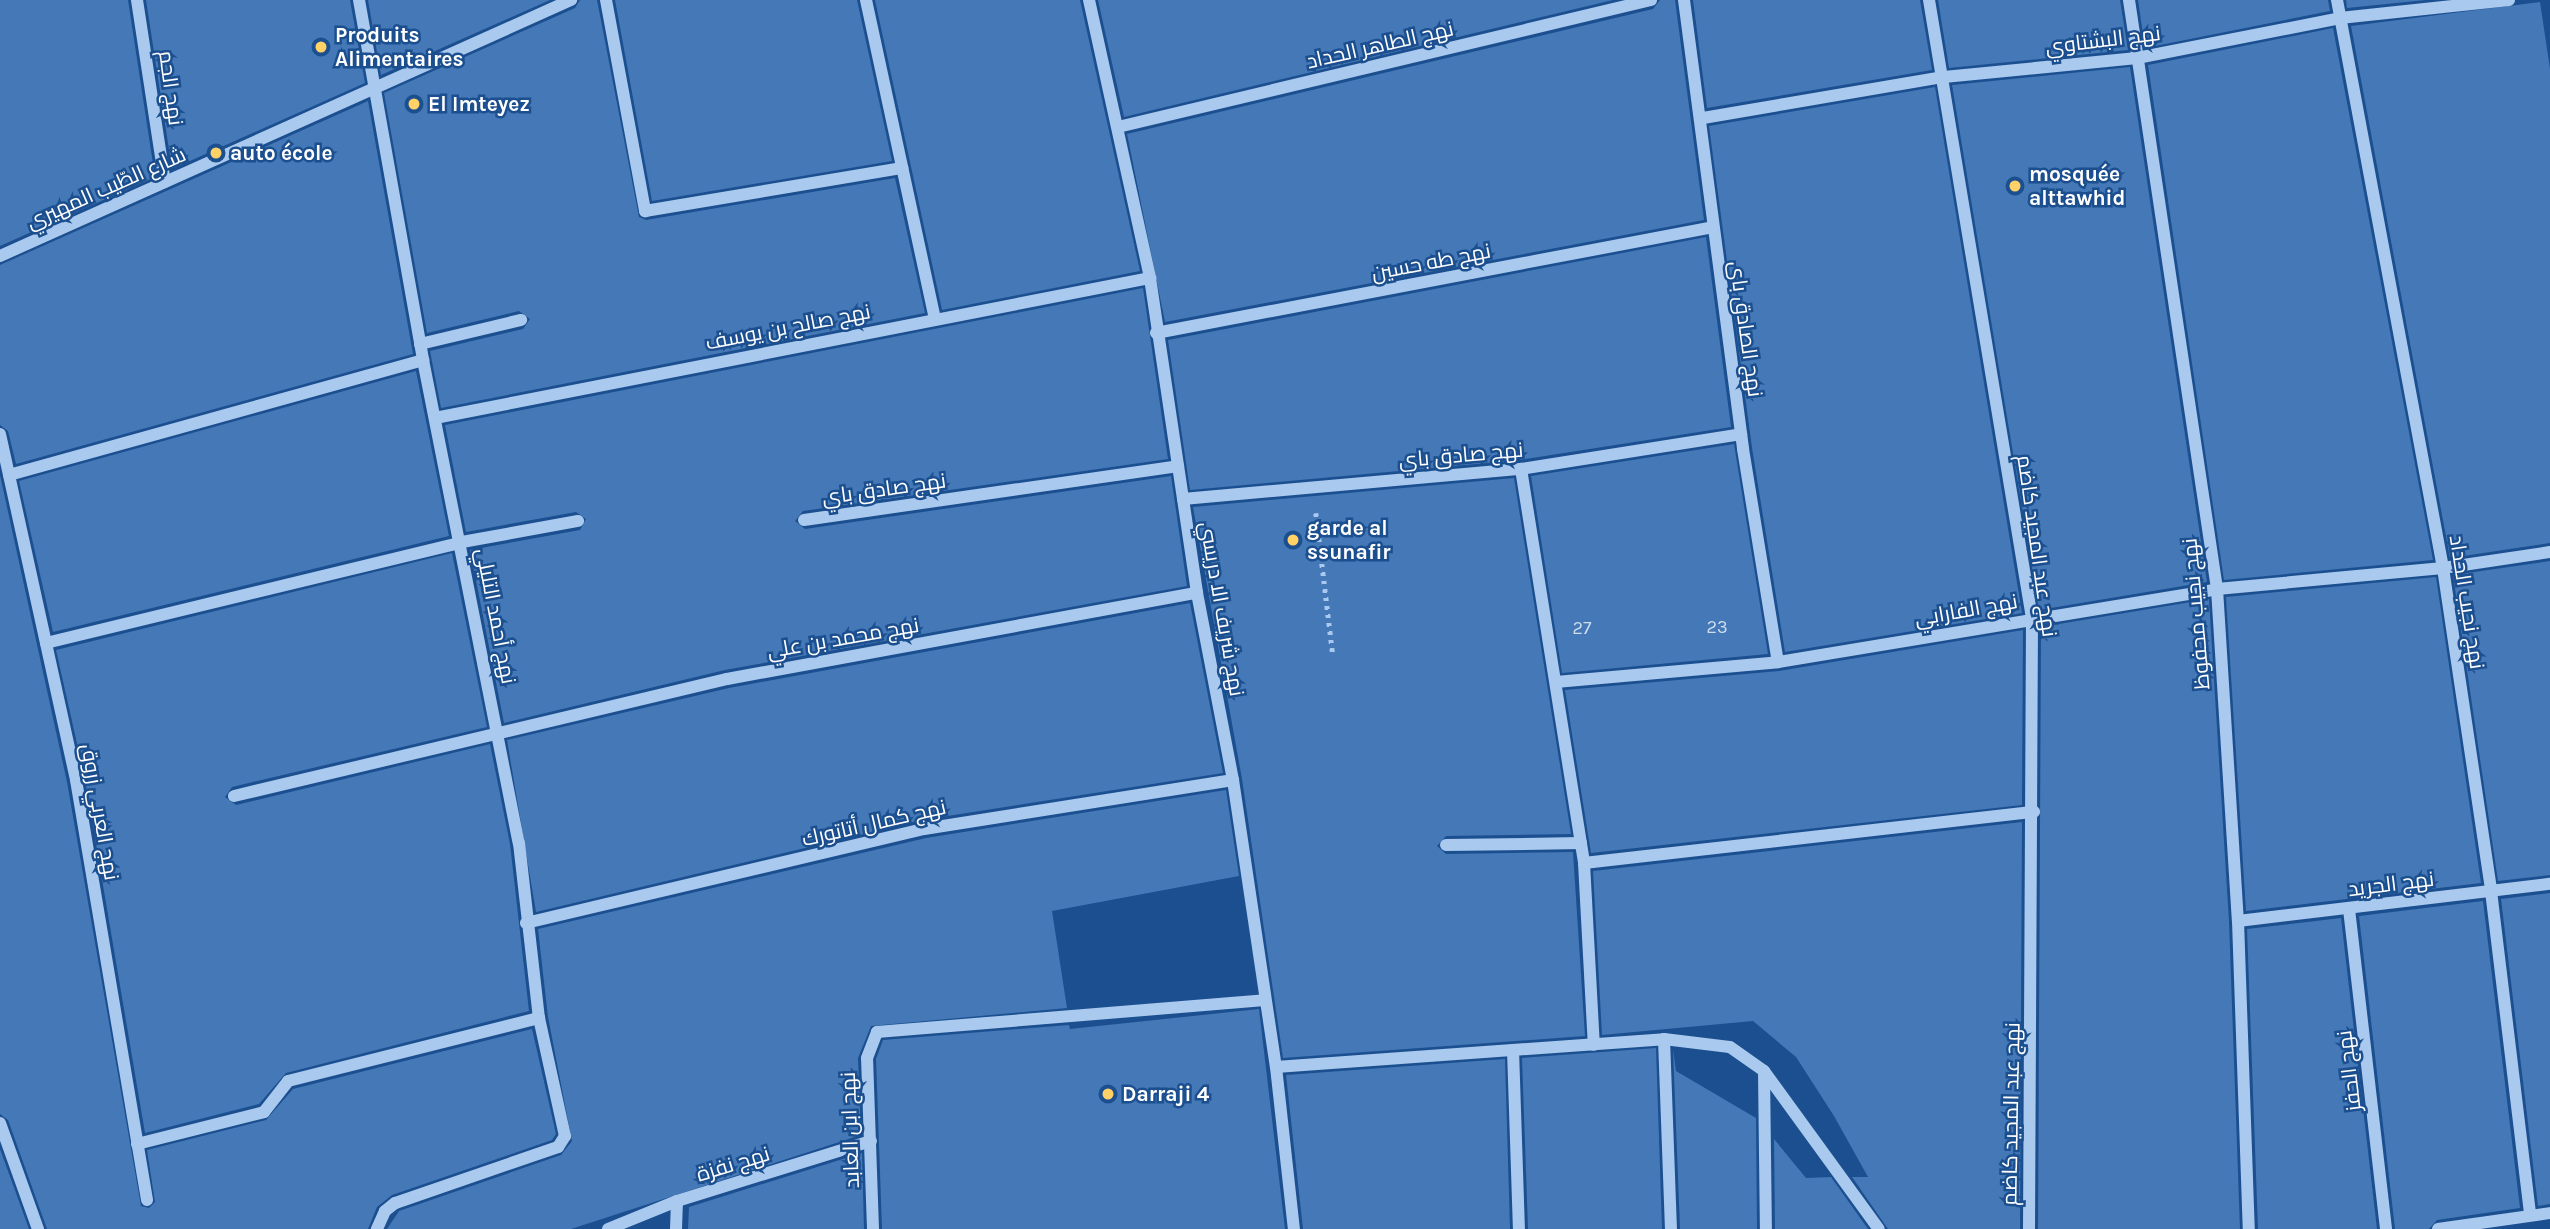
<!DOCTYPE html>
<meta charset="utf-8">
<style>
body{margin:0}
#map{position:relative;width:2550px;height:1229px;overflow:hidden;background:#1b4f8f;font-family:Karla,Cairo,sans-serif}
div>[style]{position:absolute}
.building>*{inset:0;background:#4478b7}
.path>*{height:4.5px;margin-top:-2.25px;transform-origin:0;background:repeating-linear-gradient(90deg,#a9c9ee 0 3.5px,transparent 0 8.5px)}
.minor>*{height:12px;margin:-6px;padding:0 6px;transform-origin:6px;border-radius:6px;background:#a9c9ee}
.dots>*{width:19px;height:19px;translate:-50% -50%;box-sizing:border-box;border:4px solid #1b4f8f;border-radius:50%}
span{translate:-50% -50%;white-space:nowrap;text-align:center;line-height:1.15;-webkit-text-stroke:5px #1b4f8f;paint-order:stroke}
.number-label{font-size:18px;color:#d0dded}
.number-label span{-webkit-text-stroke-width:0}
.poi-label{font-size:21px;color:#fff;font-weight:700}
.left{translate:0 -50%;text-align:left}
.street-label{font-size:21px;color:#fff}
</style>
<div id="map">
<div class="building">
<div style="clip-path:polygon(0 0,128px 0,155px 177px,0 246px)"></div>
<div style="clip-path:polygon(146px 0,350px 0,365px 83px,172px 169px)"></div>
<div style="clip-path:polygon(368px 0,550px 0,381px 75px)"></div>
<div style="clip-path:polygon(580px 0,597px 0,639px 217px,646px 220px,895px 178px,925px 313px,441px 408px,430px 351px,523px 329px,530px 319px,519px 311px,427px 333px,384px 93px,575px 8px)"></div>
<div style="clip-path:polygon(615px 0,857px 0,892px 161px,652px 201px)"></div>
<div style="clip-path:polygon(875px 0,1080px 0,1140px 271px,942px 310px)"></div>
<div style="clip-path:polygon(1098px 0,1613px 0,1124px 117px)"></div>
<div style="clip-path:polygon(1660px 0,1675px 0,1704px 220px,1165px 322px,1127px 134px,1653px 9px)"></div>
<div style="clip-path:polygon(1693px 0,1920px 0,1932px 70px,1707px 108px)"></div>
<div style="clip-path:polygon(1938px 0,2120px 0,2128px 50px,1949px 68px)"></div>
<div style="clip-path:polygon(2138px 0,2328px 0,2330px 11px,2145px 48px)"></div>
<div style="clip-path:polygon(2346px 0,2426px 0,2347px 8px)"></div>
<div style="clip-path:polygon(2540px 2px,2550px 69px,2550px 543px,2450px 558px,2351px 26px)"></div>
<div style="clip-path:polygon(2333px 28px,2433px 560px,2224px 580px,2148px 65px)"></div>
<div style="clip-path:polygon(2130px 67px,2207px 582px,2039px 610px,1952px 85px)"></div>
<div style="clip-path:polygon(1935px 87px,2022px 613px,1785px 652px,1752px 448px,1709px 126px)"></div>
<div style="clip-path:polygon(368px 101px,413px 354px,16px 464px,8px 431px,0 425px,0 265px)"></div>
<div style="clip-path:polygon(1706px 237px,1731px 427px,1520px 460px,1190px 490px,1168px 340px)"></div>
<div style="clip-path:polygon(1143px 288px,1168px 459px,803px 511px,795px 521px,805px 529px,1171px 476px,1187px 586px,725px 670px,504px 723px,470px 550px,580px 530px,586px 519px,576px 512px,466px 532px,445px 425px)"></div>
<div style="clip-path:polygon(416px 371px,449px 536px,53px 632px,19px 481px)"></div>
<div style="clip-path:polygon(1734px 444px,1768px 654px,1562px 673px,1531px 476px)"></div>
<div style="clip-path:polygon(0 475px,67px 782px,141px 1206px,149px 1208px,155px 1202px,147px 1150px,266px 1120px,293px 1089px,532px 1029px,556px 1134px,552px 1140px,392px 1195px,377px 1207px,368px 1229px,47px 1229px,8px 1120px,0 1114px)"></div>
<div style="clip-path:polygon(1514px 478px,1571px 834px,1446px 836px,1437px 846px,1446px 854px,1573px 852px,1585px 1036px,1283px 1058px,1242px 779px,1193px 507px)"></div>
<div style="clip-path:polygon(452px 553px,487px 727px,232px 787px,225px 797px,236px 805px,490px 744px,510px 844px,529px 1011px,286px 1073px,259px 1104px,145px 1133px,85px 779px,56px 650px)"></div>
<div style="clip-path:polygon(2550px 561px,2550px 875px,2498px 881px,2453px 575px)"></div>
<div style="clip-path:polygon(2436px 577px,2481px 883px,2246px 911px,2226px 597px)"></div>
<div style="clip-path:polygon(2209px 599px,2229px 921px,2240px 1229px,2038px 1229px,2041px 627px)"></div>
<div style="clip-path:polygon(1190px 603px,1223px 773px,922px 820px,536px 912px,507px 740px,729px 688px)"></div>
<div style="clip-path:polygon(2023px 630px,2022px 805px,1591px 853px,1565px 690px,1779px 671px)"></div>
<div style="clip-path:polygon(1226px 790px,1239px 876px,1052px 911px,1067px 1008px,871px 1026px,858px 1058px,861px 1135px,571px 1229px,387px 1229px,399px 1211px,561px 1155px,572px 1141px,548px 1017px,538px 929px,926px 838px)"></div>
<div style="clip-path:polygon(2022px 822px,2020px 1229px,1888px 1229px,1852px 1177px,1868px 1177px,1834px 1116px,1796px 1057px,1753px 1021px,1602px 1035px,1593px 871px)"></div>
<div style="clip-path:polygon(2550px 893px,2550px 1204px,2538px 1206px,2501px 899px)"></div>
<div style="clip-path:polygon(2483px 901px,2520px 1208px,2437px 1220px,2429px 1229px,2395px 1229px,2359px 916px)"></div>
<div style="clip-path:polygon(2341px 918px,2377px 1229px,2258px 1229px,2247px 929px)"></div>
<div style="clip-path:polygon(1259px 1009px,1285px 1229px,882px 1229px,876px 1059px,883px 1040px,1069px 1025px,1070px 1029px)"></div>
<div style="clip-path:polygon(1656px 1048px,1662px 1229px,1528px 1229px,1522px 1058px)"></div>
<div style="clip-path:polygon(1673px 1049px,1676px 1071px,1756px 1118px,1757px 1229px,1680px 1229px)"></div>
<div style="clip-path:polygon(1505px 1059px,1510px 1229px,1303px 1229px,1286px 1075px)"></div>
<div style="clip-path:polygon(1774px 1139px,1806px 1178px,1831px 1177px,1868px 1229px,1775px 1229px)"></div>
<div style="clip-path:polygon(0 1149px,29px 1229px,0 1229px)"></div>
<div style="clip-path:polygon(862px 1153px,864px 1229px,688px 1229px,689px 1207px)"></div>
</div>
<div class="path">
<div style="left:1316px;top:513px;width:144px;rotate:83.2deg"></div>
</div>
<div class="minor">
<div style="left:137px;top:0;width:184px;rotate:81.3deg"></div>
<div style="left:359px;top:0;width:366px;rotate:79.9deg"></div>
<div style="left:423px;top:360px;width:492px;rotate:78.8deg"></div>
<div style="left:519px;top:843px;width:176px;rotate:83.5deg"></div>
<div style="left:539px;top:1018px;width:121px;rotate:77.6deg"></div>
<div style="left:565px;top:1136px;width:13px;rotate:122deg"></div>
<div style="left:558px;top:1147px;width:172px;rotate:161deg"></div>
<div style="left:395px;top:1203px;width:13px;rotate:141deg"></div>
<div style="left:385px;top:1211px;width:20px;rotate:114deg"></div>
<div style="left:606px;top:0;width:215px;rotate:79.5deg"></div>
<div style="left:645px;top:211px;width:261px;rotate:-9.5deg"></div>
<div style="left:866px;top:0;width:327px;rotate:77.8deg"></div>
<div style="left:1089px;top:0;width:285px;rotate:77.6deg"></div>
<div style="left:1150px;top:278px;width:318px;rotate:81.5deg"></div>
<div style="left:1197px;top:593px;width:190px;rotate:79.1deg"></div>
<div style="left:1233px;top:780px;width:290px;rotate:81.5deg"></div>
<div style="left:1276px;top:1067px;width:163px;rotate:83.7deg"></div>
<div style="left:1684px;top:0;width:453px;rotate:82.5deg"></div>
<div style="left:1743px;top:449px;width:216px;rotate:80.7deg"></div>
<div style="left:1929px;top:0;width:627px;rotate:80.54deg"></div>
<div style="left:2032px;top:618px;width:611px;rotate:90.28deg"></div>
<div style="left:2129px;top:0;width:596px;rotate:81.5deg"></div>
<div style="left:2217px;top:589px;width:333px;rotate:86.4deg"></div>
<div style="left:2238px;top:921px;width:308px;rotate:88deg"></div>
<div style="left:2337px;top:0;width:578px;rotate:79.43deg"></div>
<div style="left:2443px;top:568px;width:327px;rotate:81.5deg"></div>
<div style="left:2491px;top:891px;width:326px;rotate:83.1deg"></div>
<div style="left:1703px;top:118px;width:244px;rotate:-9.7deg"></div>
<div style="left:1944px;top:77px;width:194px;rotate:-5.6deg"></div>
<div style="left:2137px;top:58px;width:207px;rotate:-11.1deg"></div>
<div style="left:2340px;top:18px;width:170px;rotate:-6.1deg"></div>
<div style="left:1118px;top:127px;width:548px;rotate:-13.4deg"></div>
<div style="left:0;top:256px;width:626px;rotate:-24.15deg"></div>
<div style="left:1156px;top:333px;width:567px;rotate:-10.77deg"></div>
<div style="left:420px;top:344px;width:104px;rotate:-13.4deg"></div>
<div style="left:435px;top:418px;width:729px;rotate:-11.08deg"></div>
<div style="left:0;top:434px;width:354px;rotate:77.6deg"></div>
<div style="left:76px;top:780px;width:426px;rotate:80.4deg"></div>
<div style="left:1521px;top:469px;width:399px;rotate:80.9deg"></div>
<div style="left:1584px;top:863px;width:182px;rotate:86.9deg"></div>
<div style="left:9px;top:475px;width:430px;rotate:-15.5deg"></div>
<div style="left:1183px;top:499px;width:339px;rotate:-5.1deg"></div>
<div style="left:1521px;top:469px;width:223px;rotate:-9deg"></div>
<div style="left:804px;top:520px;width:378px;rotate:-8.2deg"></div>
<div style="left:46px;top:643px;width:428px;rotate:-13.6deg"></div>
<div style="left:462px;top:542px;width:118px;rotate:-10.3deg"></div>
<div style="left:1556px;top:682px;width:223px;rotate:-5.1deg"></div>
<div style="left:1778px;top:662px;width:445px;rotate:-9.4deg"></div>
<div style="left:2217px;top:589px;width:227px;rotate:-5.3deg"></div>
<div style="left:2443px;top:568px;width:108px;rotate:-8.5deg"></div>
<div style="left:234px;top:796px;width:507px;rotate:-13.35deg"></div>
<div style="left:727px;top:679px;width:478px;rotate:-10.4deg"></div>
<div style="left:1446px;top:845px;width:135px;rotate:-0.8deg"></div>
<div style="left:1584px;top:863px;width:453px;rotate:-6.5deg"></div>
<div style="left:2349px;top:909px;width:322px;rotate:83.4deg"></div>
<div style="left:2238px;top:921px;width:314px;rotate:-6.8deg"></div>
<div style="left:526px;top:923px;width:409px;rotate:-13.3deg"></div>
<div style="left:924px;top:829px;width:313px;rotate:-9deg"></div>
<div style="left:1664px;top:1039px;width:190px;rotate:87.9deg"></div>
<div style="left:1513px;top:1050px;width:179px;rotate:88.1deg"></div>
<div style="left:1276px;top:1067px;width:389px;rotate:-4.1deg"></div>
<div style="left:1664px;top:1039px;width:66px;rotate:6.9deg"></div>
<div style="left:1730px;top:1047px;width:42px;rotate:35.2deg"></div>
<div style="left:1764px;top:1071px;width:195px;rotate:54deg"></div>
<div style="left:1764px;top:1072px;width:157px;rotate:89.3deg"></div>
<div style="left:0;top:1123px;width:113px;rotate:70.3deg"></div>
<div style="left:137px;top:1144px;width:131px;rotate:-14.1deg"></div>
<div style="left:264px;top:1112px;width:39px;rotate:-52deg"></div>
<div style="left:288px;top:1081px;width:259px;rotate:-14.1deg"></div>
<div style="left:608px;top:1229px;width:74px;rotate:-22.1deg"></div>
<div style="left:677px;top:1201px;width:203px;rotate:-17.2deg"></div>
<div style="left:676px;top:1229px;width:28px;rotate:-88deg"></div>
<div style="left:873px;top:1229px;width:171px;rotate:-92deg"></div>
<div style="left:867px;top:1058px;width:28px;rotate:-69deg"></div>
<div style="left:877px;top:1032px;width:389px;rotate:-4.7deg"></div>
<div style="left:2438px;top:1229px;width:113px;rotate:-8.1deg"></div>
</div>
<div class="dots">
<div style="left:321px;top:47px;background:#ffd166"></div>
<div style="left:414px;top:104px;background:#ffd166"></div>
<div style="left:216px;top:153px;background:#ffd166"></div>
<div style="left:2015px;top:186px;background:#ffd166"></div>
<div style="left:1293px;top:540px;background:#ffd166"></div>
<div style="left:1108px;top:1094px;background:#ffd166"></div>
</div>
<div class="number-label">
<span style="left:1717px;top:627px">23</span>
<span style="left:1582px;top:628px">27</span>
</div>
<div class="poi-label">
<span class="left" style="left:335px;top:47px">Produits<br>Alimentaires</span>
<span class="left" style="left:428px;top:104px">El Imteyez</span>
<span class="left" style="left:230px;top:153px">auto école</span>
<span class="left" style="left:2029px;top:186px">mosquée<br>alttawhid</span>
<span class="left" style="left:1307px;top:540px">garde al<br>ssunafir</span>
<span class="left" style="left:1122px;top:1094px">Darraji 4</span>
</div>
<div class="street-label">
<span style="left:2103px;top:40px;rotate:-7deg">نهج البشتاوي</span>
<span style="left:1380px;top:45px;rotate:-13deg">نهج الطاهر الحداد</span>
<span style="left:171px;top:88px;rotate:82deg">نهج الجم</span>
<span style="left:106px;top:188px;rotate:-24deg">شارع الطّيب المهيري</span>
<span style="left:1431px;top:262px;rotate:-11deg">نهج طه حسين</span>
<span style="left:788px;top:327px;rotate:-11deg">نهج صالح بن يوسف</span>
<span style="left:1746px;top:329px;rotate:82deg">نهج الصادق باى</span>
<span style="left:1461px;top:455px;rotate:-5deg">نهج صادق باي</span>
<span style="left:884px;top:489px;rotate:-8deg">نهج صادق باي</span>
<span style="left:2037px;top:546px;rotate:82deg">نهج عبد المجيد كاضم</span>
<span style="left:2467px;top:602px;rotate:81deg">نهج نجيب الحداد</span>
<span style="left:1222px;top:609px;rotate:80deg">نهج شريف الا دريسي</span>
<span style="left:1966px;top:610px;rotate:-10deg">نهج الفارابي</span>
<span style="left:2196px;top:614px;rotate:-95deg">نهج نجيب محفوظ</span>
<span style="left:496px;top:616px;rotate:79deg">نهج أحمد التليلي</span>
<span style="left:843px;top:638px;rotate:-10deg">نهج محمد بن علي</span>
<span style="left:100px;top:812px;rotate:80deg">نهج العربي زروق</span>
<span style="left:874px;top:823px;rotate:-13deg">نهج كمال أتاتورك</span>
<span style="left:2391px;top:884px;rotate:-7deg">نهج الجريد</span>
<span style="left:2349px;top:1071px;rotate:-97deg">نهج الحفز</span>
<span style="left:2011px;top:1114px;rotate:-89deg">نهج عبد المجيد كاضم</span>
<span style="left:850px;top:1130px;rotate:-92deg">نهج ابن العابد</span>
<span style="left:733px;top:1164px;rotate:-17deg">نهج نفزة</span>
</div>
</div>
